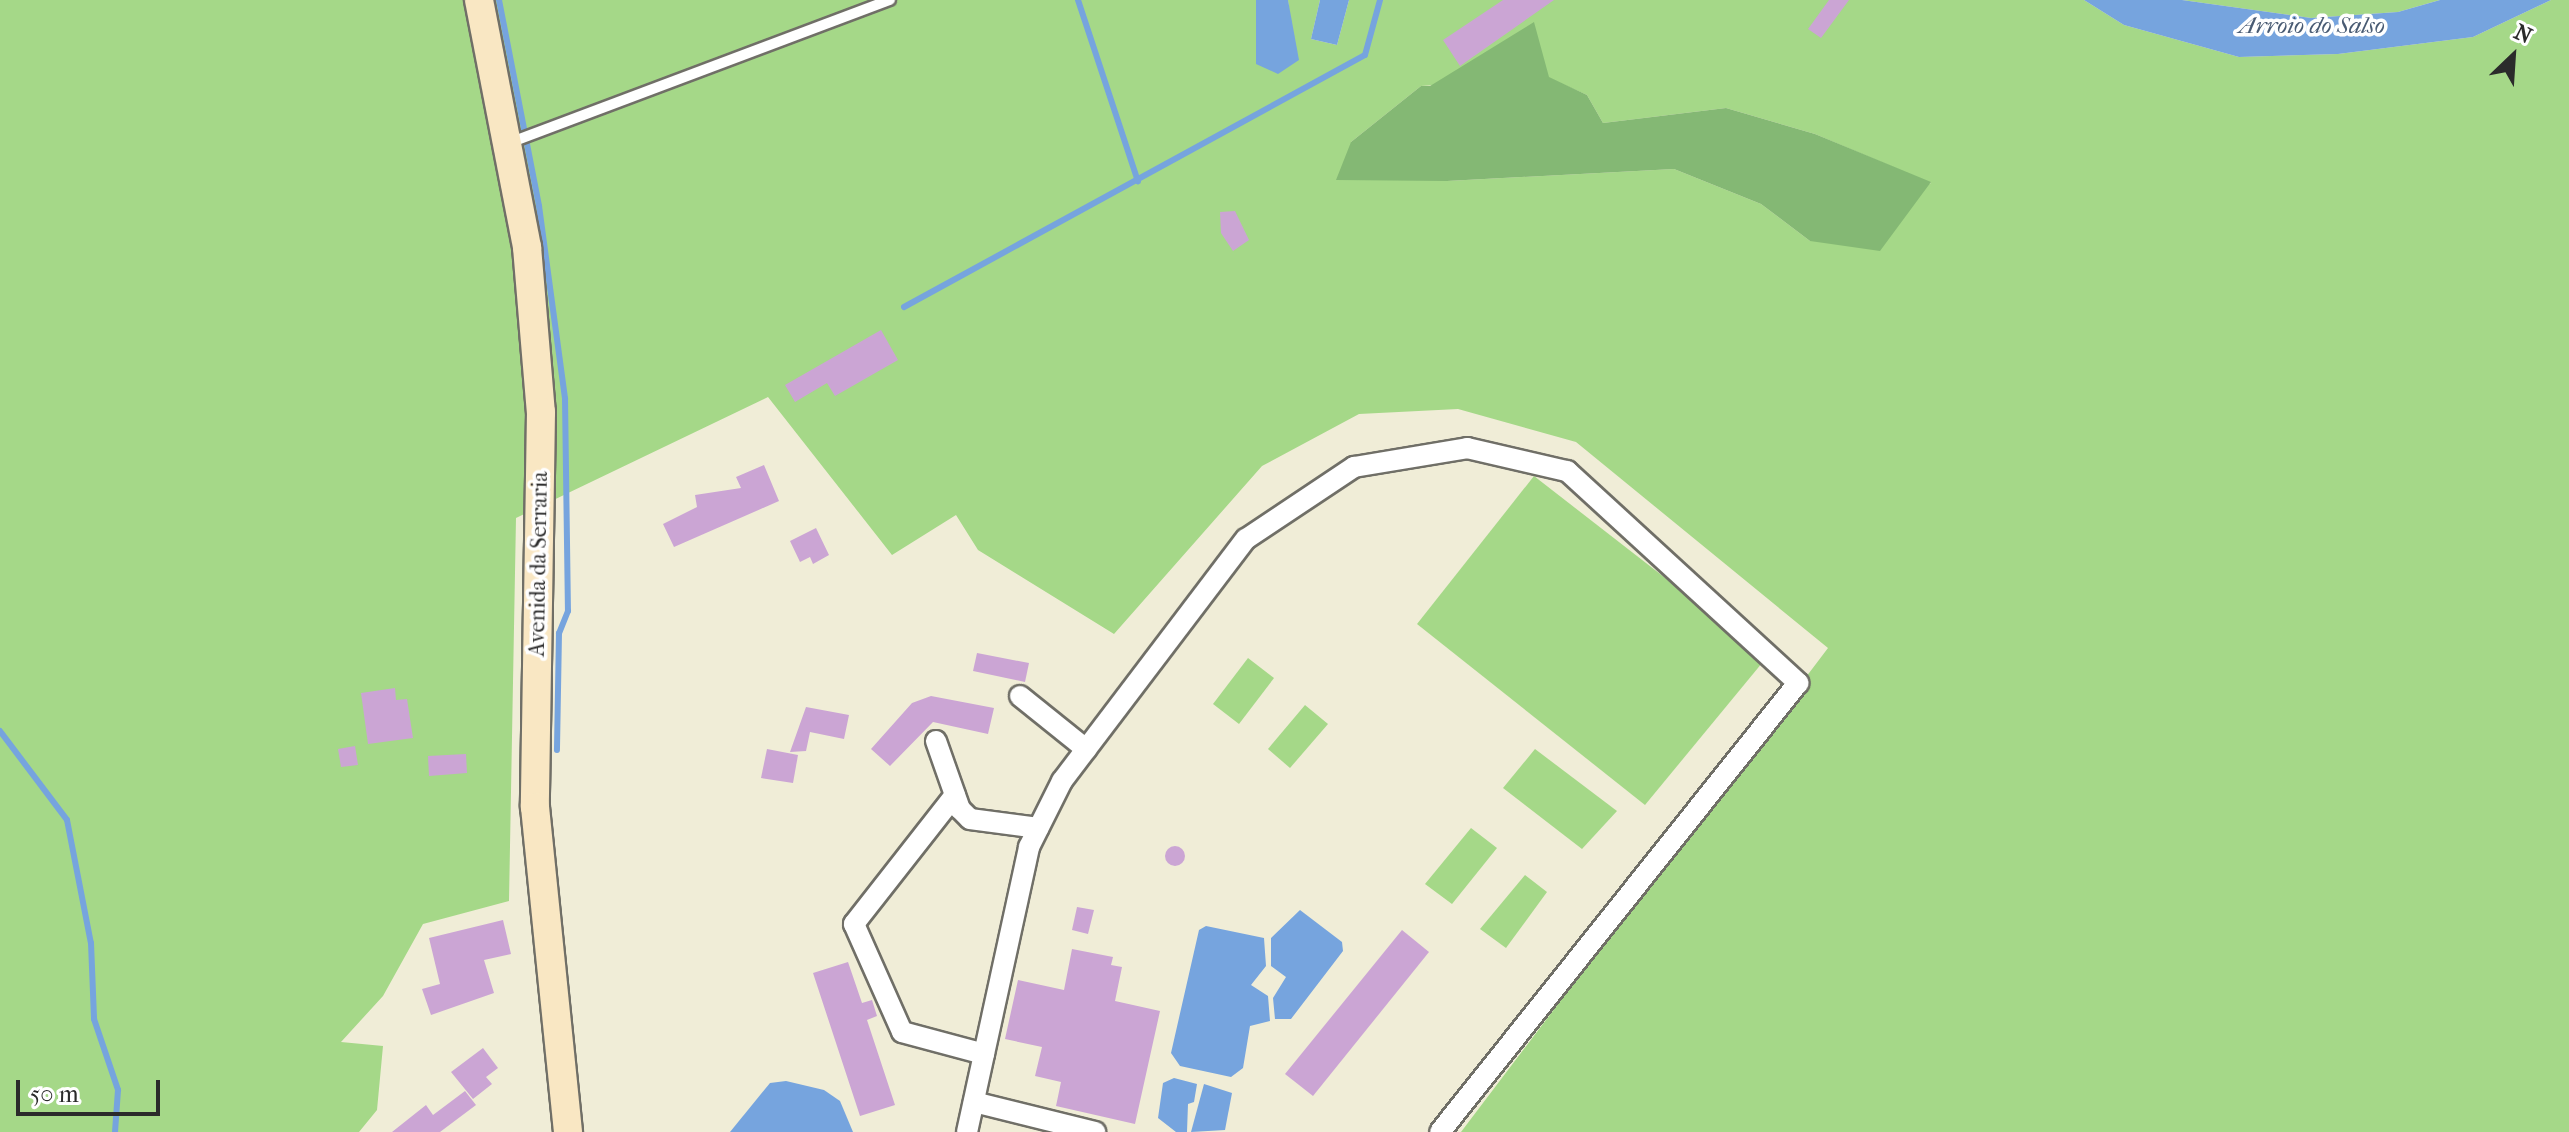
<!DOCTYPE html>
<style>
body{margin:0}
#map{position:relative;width:2569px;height:1132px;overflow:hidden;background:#f0edd7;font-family:"IM FELL French Canon",serif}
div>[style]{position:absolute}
.green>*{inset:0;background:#a5d888}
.forest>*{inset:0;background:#84b874}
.water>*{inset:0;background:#76a4de}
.stream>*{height:6px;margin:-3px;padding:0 3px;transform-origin:3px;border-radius:3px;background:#76a4de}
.building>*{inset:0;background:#cba5d4}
.round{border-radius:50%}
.roads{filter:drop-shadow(2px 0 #706f67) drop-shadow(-2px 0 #706f67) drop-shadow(0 2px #706f67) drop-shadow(0 -2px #706f67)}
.service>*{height:10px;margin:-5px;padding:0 5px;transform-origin:5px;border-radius:5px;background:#fff}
.minor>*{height:20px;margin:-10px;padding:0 10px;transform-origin:10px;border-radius:10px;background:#fff}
.secondary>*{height:28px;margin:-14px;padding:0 14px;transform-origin:14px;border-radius:14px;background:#f9e7c3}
span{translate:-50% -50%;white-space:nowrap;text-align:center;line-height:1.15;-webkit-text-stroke:7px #fff;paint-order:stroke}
.street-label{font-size:22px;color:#2b2b2b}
.water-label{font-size:24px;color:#495b73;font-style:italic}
.north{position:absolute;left:2473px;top:16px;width:80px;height:80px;-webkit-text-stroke:6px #fff;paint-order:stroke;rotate:25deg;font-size:22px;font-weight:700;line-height:32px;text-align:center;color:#2b2b2b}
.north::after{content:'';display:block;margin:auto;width:28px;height:36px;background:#2b2b2b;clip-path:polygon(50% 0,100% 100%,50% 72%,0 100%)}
.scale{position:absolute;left:16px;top:1080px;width:144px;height:36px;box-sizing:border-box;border:4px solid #2b2b2b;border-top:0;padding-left:10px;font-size:24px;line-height:28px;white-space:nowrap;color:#2b2b2b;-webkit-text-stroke:6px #fff;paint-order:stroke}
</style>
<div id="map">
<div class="green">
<div style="clip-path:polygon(evenodd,0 0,1256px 0,1256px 64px,1293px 49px,1288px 0,1320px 0,1311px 39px,1337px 45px,1349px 0,2084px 0,2124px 25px,2239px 57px,2338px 54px,2473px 37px,2551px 0,2569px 0,2569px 1132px,1461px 1132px,1828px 648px,1576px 442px,1458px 409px,1359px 414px,1262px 466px,1114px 634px,978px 550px,956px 515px,892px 555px,768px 397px,516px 518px,509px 901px,423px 924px,383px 996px,341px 1042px,383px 1046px,377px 1110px,359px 1132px,0 1132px,0 0,1549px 78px,1587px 95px,1603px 123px,1726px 108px,1815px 134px,1931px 183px,1810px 241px,1761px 204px,1674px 169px,1447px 181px,1351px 142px,1421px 86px,1549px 78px)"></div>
<div style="clip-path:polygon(2182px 0,2440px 0,2398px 12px,2311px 18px)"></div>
<div style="clip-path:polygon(1534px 476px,1767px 657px,1645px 805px,1417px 624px)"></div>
<div style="clip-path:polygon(1248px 658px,1274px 678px,1239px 724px,1213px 704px)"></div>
<div style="clip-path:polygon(1305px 705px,1328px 724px,1290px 768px,1268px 749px)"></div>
<div style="clip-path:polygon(1535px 749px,1617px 811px,1582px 849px,1503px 788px)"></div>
<div style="clip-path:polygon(1471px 828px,1497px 848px,1452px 904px,1425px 884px)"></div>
<div style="clip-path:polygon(1525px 875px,1547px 892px,1506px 948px,1480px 929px)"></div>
</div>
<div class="forest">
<div style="clip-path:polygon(1534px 22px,1549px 77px,1587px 95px,1603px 123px,1726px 108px,1815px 134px,1931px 182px,1880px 251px,1810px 241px,1761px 204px,1674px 169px,1447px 181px,1336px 180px,1351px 142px,1421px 86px,1430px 86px)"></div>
</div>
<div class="water">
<div style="clip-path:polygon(1256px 0,1288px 0,1299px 60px,1278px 74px,1256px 64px)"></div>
<div style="clip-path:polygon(1320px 0,1349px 0,1337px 45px,1311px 39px)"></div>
<div style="clip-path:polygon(2084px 0,2182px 0,2311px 18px,2398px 12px,2440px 0,2551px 0,2473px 37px,2338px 54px,2239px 57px,2124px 25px)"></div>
<div style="clip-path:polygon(1300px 910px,1342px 942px,1343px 951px,1291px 1019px,1275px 1019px,1273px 998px,1286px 977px,1271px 966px,1271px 938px)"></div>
<div style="clip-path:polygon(1206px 926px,1264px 938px,1266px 966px,1251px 985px,1268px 996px,1270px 1021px,1250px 1026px,1243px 1068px,1231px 1077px,1180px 1066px,1171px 1053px,1199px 930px)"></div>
<div style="clip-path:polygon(1174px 1078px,1197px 1084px,1194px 1102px,1188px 1104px,1187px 1132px,1176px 1132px,1158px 1118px,1163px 1083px)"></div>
<div style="clip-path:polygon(786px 1081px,824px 1090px,840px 1101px,853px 1132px,730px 1132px,770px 1083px)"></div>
<div style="clip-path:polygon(1204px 1084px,1232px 1093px,1225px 1130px,1191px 1132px)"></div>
</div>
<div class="stream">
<div style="left:499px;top:0;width:210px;rotate:79deg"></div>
<div style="left:539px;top:206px;width:195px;rotate:82.3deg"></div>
<div style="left:565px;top:399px;width:212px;rotate:89.2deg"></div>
<div style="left:568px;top:611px;width:24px;rotate:112deg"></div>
<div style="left:559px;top:633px;width:117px;rotate:91deg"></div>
<div style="left:1078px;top:0;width:191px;rotate:71.7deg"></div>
<div style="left:904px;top:307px;width:525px;rotate:-28.66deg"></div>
<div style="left:1365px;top:55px;width:57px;rotate:-74.7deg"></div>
<div style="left:0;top:731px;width:111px;rotate:53deg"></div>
<div style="left:67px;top:820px;width:125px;rotate:79deg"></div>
<div style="left:91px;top:943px;width:76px;rotate:87.7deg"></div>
<div style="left:94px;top:1019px;width:75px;rotate:71.3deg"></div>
<div style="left:118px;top:1090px;width:42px;rotate:94.1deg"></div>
</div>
<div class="building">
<div style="clip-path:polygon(1503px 0,1554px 0,1460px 66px,1443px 40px)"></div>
<div style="clip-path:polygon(1829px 0,1849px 0,1821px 38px,1808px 29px)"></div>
<div style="clip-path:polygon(1235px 211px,1249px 240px,1233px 251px,1221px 233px,1220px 212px)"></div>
<div style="clip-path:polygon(881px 330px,898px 360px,835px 396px,827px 383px,795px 402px,785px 385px)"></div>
<div style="clip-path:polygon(764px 465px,779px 501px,674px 547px,663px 524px,697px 507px,695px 495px,741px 488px,736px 477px)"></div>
<div style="clip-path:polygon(816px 528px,829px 555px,813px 564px,810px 557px,800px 562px,790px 541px)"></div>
<div style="clip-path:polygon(977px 653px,1029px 663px,1025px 682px,973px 671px)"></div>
<div style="clip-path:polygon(395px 688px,396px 700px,407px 699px,413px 738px,368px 744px,361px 693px)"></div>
<div style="clip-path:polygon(931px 696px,994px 708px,988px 734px,933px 722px,890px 766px,871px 749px,912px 703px)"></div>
<div style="clip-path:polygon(806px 707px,849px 715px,844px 739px,810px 732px,806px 751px,790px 752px)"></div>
<div style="clip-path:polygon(355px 746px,358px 765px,341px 767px,338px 749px)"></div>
<div style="clip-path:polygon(767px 749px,798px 755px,793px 783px,761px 778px)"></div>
<div style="clip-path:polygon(466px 754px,467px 773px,429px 776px,428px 756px)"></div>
<div class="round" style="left:1165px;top:846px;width:20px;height:20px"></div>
<div style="clip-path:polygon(1077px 907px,1094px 910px,1088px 934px,1072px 930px)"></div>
<div style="clip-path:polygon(503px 920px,511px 954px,484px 960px,494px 993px,431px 1015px,422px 989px,440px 984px,429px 938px)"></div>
<div style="clip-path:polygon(1402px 930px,1429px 952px,1313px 1096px,1285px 1074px)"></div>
<div style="clip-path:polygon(1072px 949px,1113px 957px,1111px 965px,1122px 967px,1115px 1001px,1160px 1011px,1135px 1124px,1056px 1106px,1061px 1082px,1035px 1076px,1042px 1047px,1005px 1039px,1018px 980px,1064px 990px)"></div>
<div style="clip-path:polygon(848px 962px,862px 1003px,872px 1000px,877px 1016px,867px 1020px,895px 1105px,860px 1116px,813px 973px)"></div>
<div style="clip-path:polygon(483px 1048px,498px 1068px,486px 1077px,492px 1084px,473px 1099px,451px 1072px)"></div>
<div style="clip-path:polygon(465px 1091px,476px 1105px,440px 1132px,392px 1132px,426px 1105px,433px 1115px)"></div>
</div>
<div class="roads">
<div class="service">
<div style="left:509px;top:143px;width:407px;rotate:-20.6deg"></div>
</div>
<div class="minor">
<div style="left:1020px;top:696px;width:85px;rotate:38.8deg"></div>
<div style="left:936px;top:741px;width:72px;rotate:70.6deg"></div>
<div style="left:960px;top:809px;width:14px;rotate:45deg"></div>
<div style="left:970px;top:819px;width:69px;rotate:7.5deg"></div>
<div style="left:955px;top:795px;width:164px;rotate:128.1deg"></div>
<div style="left:854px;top:924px;width:118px;rotate:66deg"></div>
<div style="left:902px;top:1032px;width:85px;rotate:15deg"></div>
<div style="left:974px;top:1102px;width:125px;rotate:13.9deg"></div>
<div style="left:967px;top:1132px;width:292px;rotate:-77.7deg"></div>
<div style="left:1029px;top:847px;width:74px;rotate:-63.4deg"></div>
<div style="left:1062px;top:781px;width:304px;rotate:-52.8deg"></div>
<div style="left:1246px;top:539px;width:130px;rotate:-33.7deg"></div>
<div style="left:1354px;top:467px;width:115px;rotate:-9.5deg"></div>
<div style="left:1467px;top:448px;width:103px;rotate:13deg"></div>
<div style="left:1567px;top:471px;width:314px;rotate:42.5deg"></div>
<div style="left:1798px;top:683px;width:574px;rotate:128.57deg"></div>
</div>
<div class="secondary">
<div style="left:479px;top:0;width:252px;rotate:79deg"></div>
<div style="left:527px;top:247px;width:166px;rotate:85.2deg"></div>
<div style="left:541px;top:412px;width:395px;rotate:90.9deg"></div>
<div style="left:535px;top:807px;width:327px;rotate:84.2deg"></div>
</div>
</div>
<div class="street-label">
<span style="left:539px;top:564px;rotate:-89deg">Avenida da Serraria</span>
</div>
<div class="water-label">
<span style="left:2312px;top:26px">Arroio do Salso</span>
</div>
<div class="north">N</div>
<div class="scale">50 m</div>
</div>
